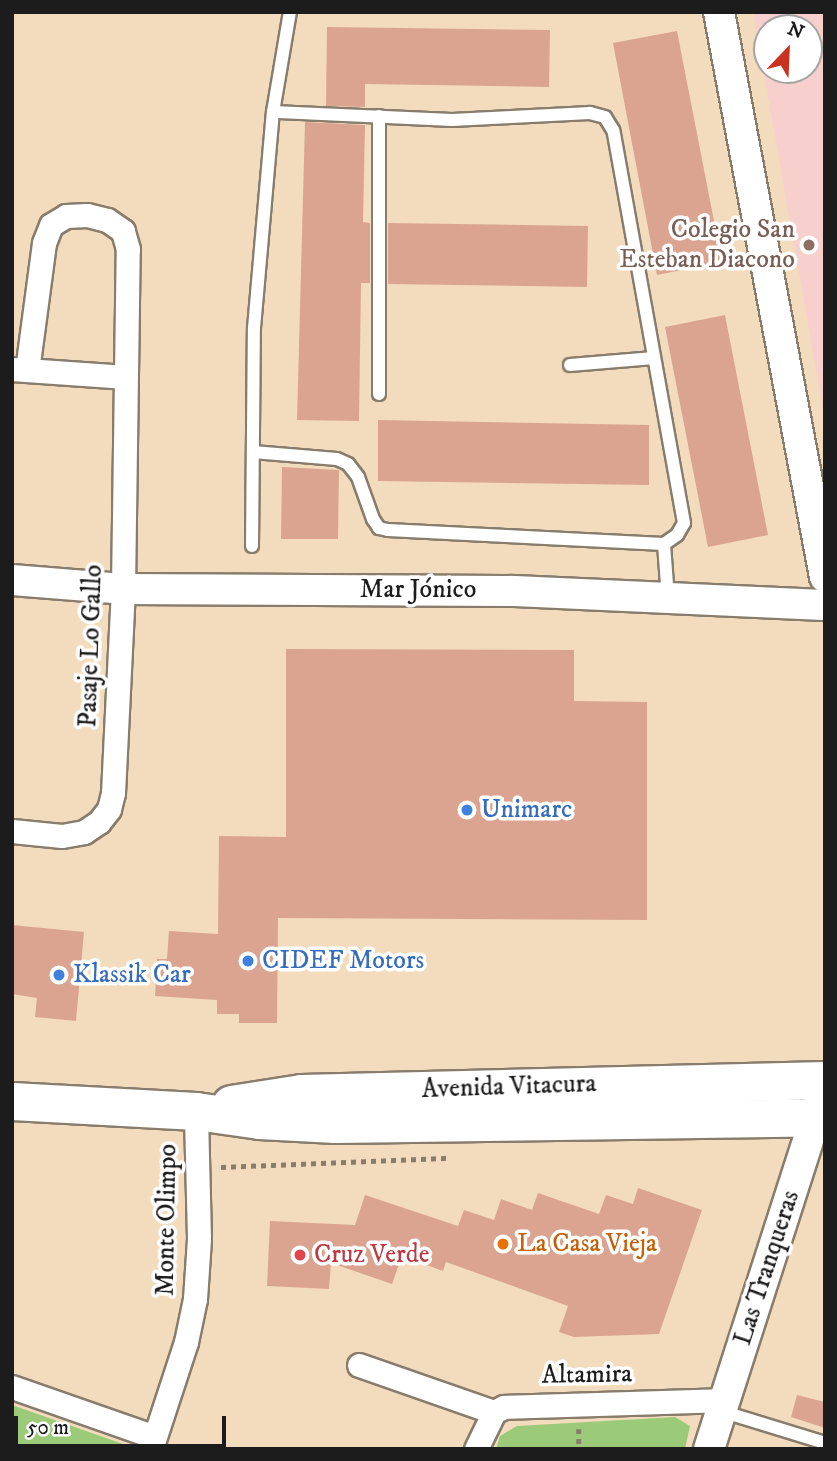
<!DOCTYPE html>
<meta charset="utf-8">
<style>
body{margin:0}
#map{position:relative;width:837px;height:1461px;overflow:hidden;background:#f3dcbd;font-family:"IM FELL DW Pica",serif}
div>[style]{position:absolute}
.built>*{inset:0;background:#f7d0ce}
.green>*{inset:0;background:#9bcb79}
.building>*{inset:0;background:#dba491}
.path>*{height:4.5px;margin-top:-2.25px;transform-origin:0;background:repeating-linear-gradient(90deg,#887c6c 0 5px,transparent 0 10px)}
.roads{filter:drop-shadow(2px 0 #887c6c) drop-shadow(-2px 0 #887c6c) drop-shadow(0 2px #887c6c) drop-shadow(0 -2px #887c6c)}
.service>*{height:12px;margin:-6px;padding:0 6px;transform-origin:6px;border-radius:6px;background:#fff}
.minor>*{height:23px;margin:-11.5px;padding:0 11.5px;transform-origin:11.5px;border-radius:11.5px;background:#fff}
.tertiary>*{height:30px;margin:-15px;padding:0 15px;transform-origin:15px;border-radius:15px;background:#fff}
.primary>*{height:37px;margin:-18.5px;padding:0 18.5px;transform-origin:18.5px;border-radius:18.5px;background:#fff}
.dots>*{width:19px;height:19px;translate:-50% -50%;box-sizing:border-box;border:4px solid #fff;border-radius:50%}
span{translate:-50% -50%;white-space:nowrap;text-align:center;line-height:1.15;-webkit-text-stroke:7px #fff;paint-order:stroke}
.education-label{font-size:26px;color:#785e54}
.right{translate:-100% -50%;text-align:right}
.street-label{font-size:26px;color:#1c1c1c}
.shop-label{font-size:26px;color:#366cbe}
.left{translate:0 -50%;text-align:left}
.food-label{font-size:26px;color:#c56008}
.health-label{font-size:26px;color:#be3a42}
.frame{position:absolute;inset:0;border:14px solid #1c1c1c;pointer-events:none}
.north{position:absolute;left:753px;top:14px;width:70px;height:70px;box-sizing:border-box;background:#fff;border:2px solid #a4a4a4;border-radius:50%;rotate:23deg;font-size:19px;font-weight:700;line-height:28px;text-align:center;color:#1c1c1c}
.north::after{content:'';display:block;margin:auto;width:24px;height:32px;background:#c8321e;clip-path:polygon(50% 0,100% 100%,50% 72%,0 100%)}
.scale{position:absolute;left:14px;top:1416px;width:212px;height:32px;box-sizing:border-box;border:4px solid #1c1c1c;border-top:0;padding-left:9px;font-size:21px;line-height:24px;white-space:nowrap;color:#1c1c1c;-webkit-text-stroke:5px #fff;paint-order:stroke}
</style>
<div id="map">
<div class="built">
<div style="clip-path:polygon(evenodd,753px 12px,825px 12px,825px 421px,753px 12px,767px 28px,809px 28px,809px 70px,767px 70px,767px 28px)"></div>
</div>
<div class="green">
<div style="clip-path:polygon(12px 1405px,126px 1445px,124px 1449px,12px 1449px)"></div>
<div style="clip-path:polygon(675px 1417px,690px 1426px,685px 1449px,496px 1449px,500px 1436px,517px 1426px)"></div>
</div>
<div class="building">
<div style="clip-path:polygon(327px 27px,550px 30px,549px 87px,365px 84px,365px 107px,326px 106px)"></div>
<div style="clip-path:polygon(677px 31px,722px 262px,657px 275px,613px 43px)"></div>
<div style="clip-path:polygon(305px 122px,365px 125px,363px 222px,370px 223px,370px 283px,361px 283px,359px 421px,297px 420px)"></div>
<div style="clip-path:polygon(388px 223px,588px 226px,587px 287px,388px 284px)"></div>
<div style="clip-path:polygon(725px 315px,768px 535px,708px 547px,665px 327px)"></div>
<div style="clip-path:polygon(378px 420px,649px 425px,649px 485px,378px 481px)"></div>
<div style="clip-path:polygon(282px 467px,339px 470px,338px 539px,281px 539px)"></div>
<div style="clip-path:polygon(286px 649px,574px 650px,574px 701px,647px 702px,647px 920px,278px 918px,277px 1023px,239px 1023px,239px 1014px,217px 1014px,217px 1000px,155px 996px,157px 959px,167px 959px,169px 931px,218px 934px,219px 836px,286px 837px)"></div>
<div style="clip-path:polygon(12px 925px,84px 932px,76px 1021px,35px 1017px,37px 998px,12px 994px)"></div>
<div style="clip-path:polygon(638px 1188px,702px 1210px,659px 1334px,574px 1337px,559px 1332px,568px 1306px,446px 1262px,443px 1271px,402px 1256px,392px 1284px,331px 1263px,329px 1289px,267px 1286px,270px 1221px,355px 1225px,365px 1195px,458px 1226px,464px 1210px,494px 1220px,501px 1199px,532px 1210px,538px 1193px,599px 1214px,606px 1195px,633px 1204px)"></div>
<div style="clip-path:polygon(797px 1395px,825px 1402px,825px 1428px,791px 1417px)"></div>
</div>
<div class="path">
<div style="left:221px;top:1167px;width:229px;rotate:-2.3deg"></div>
<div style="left:579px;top:1429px;width:20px;rotate:90deg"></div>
</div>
<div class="roads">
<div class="service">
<div style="left:379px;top:116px;width:278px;rotate:90deg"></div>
<div style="left:570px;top:365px;width:84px;rotate:-4.8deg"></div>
<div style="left:253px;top:452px;width:84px;rotate:4.8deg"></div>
<div style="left:337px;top:459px;width:12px;rotate:24deg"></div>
<div style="left:348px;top:464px;width:16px;rotate:52deg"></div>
<div style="left:358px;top:477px;width:45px;rotate:70.3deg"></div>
<div style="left:373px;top:519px;width:11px;rotate:56deg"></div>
<div style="left:379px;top:528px;width:9px;rotate:13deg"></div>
<div style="left:388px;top:530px;width:276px;rotate:2.9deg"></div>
<div style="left:664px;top:544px;width:16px;rotate:-35deg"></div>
<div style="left:677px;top:535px;width:14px;rotate:-60deg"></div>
<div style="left:684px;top:523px;width:399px;rotate:-100.2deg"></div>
<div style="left:613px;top:130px;width:15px;rotate:-122deg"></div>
<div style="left:605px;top:117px;width:16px;rotate:-165deg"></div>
<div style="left:590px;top:113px;width:138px;rotate:177.1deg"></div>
<div style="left:452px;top:120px;width:179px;rotate:-177.4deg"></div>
<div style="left:664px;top:544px;width:54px;rotate:85.8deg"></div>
<div style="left:252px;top:546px;width:218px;rotate:-89.5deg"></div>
<div style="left:254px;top:328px;width:217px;rotate:-85deg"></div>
<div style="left:273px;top:112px;width:101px;rotate:-80.4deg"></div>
<div style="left:721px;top:1411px;width:109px;rotate:17.1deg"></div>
</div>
<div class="minor">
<div style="left:12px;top:369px;width:114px;rotate:4deg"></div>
<div style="left:12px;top:831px;width:50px;rotate:5.7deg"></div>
<div style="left:62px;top:836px;width:22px;rotate:-10deg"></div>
<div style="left:84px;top:832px;width:18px;rotate:-34deg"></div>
<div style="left:99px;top:822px;width:16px;rotate:-52deg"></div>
<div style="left:109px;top:809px;width:16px;rotate:-76deg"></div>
<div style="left:113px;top:793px;width:204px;rotate:-87.2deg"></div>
<div style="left:123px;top:589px;width:340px;rotate:-89.2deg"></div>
<div style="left:128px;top:249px;width:19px;rotate:-106deg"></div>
<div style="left:123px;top:231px;width:19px;rotate:-145deg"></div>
<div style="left:107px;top:220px;width:21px;rotate:-166deg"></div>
<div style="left:87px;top:215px;width:21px;rotate:177deg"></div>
<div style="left:66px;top:216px;width:17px;rotate:149deg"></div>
<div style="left:51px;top:225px;width:19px;rotate:111deg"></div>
<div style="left:44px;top:243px;width:128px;rotate:97.6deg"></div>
<div style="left:359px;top:1365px;width:143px;rotate:19.2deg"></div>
<div style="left:12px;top:1387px;width:151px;rotate:19.3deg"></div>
<div style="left:151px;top:1449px;width:113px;rotate:-71.9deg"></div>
<div style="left:186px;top:1342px;width:44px;rotate:-78.2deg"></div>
<div style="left:195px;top:1299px;width:61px;rotate:-86.2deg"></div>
<div style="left:199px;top:1238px;width:127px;rotate:-91.4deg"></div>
<div style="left:476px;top:1449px;width:41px;rotate:-64.1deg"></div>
<div style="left:494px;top:1412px;width:11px;rotate:-27deg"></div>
<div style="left:504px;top:1407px;width:220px;rotate:-1.8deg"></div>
</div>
<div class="tertiary">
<div style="left:719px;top:12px;width:575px;rotate:79.37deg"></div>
<div style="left:12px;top:580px;width:111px;rotate:4.6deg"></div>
<div style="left:123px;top:589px;width:390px;rotate:0.3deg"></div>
<div style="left:513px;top:591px;width:312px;rotate:2.6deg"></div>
<div style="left:709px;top:1449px;width:371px;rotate:-72.2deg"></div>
</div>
<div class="primary">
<div style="left:12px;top:1101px;width:184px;rotate:3.1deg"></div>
<div style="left:196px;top:1111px;width:64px;rotate:8.1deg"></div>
<div style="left:259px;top:1120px;width:76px;rotate:3deg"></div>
<div style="left:335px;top:1124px;width:490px;rotate:-0.8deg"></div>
<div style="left:231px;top:1104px;width:71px;rotate:-8.9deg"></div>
<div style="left:301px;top:1093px;width:524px;rotate:-1.42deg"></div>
</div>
</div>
<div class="dots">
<div style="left:809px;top:245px;background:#8d6e63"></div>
<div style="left:467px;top:810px;background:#3f7fe0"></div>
<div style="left:248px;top:961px;background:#3f7fe0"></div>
<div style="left:59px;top:975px;background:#3f7fe0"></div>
<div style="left:503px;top:1244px;background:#e8710a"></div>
<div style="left:300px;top:1255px;background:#e0444e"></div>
</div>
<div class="education-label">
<span class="right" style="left:795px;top:245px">Colegio San<br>Esteban Diacono</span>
</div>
<div class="street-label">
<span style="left:418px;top:590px">Mar Jónico</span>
<span style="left:91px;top:646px;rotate:-88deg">Pasaje Lo Gallo</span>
<span style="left:509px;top:1087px;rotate:-2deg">Avenida Vitacura</span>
<span style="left:167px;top:1220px;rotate:-89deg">Monte Olimpo</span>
<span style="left:767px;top:1268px;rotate:-72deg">Las Tranqueras</span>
<span style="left:587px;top:1375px;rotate:-1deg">Altamira</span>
</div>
<div class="shop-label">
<span class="left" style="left:481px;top:810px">Unimarc</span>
<span class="left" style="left:262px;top:961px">CIDEF Motors</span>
<span class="left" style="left:73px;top:975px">Klassik Car</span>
</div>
<div class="food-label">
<span class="left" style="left:517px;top:1244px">La Casa Vieja</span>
</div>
<div class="health-label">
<span class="left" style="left:314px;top:1255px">Cruz Verde</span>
</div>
<div class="frame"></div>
<div class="north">N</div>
<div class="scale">50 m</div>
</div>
